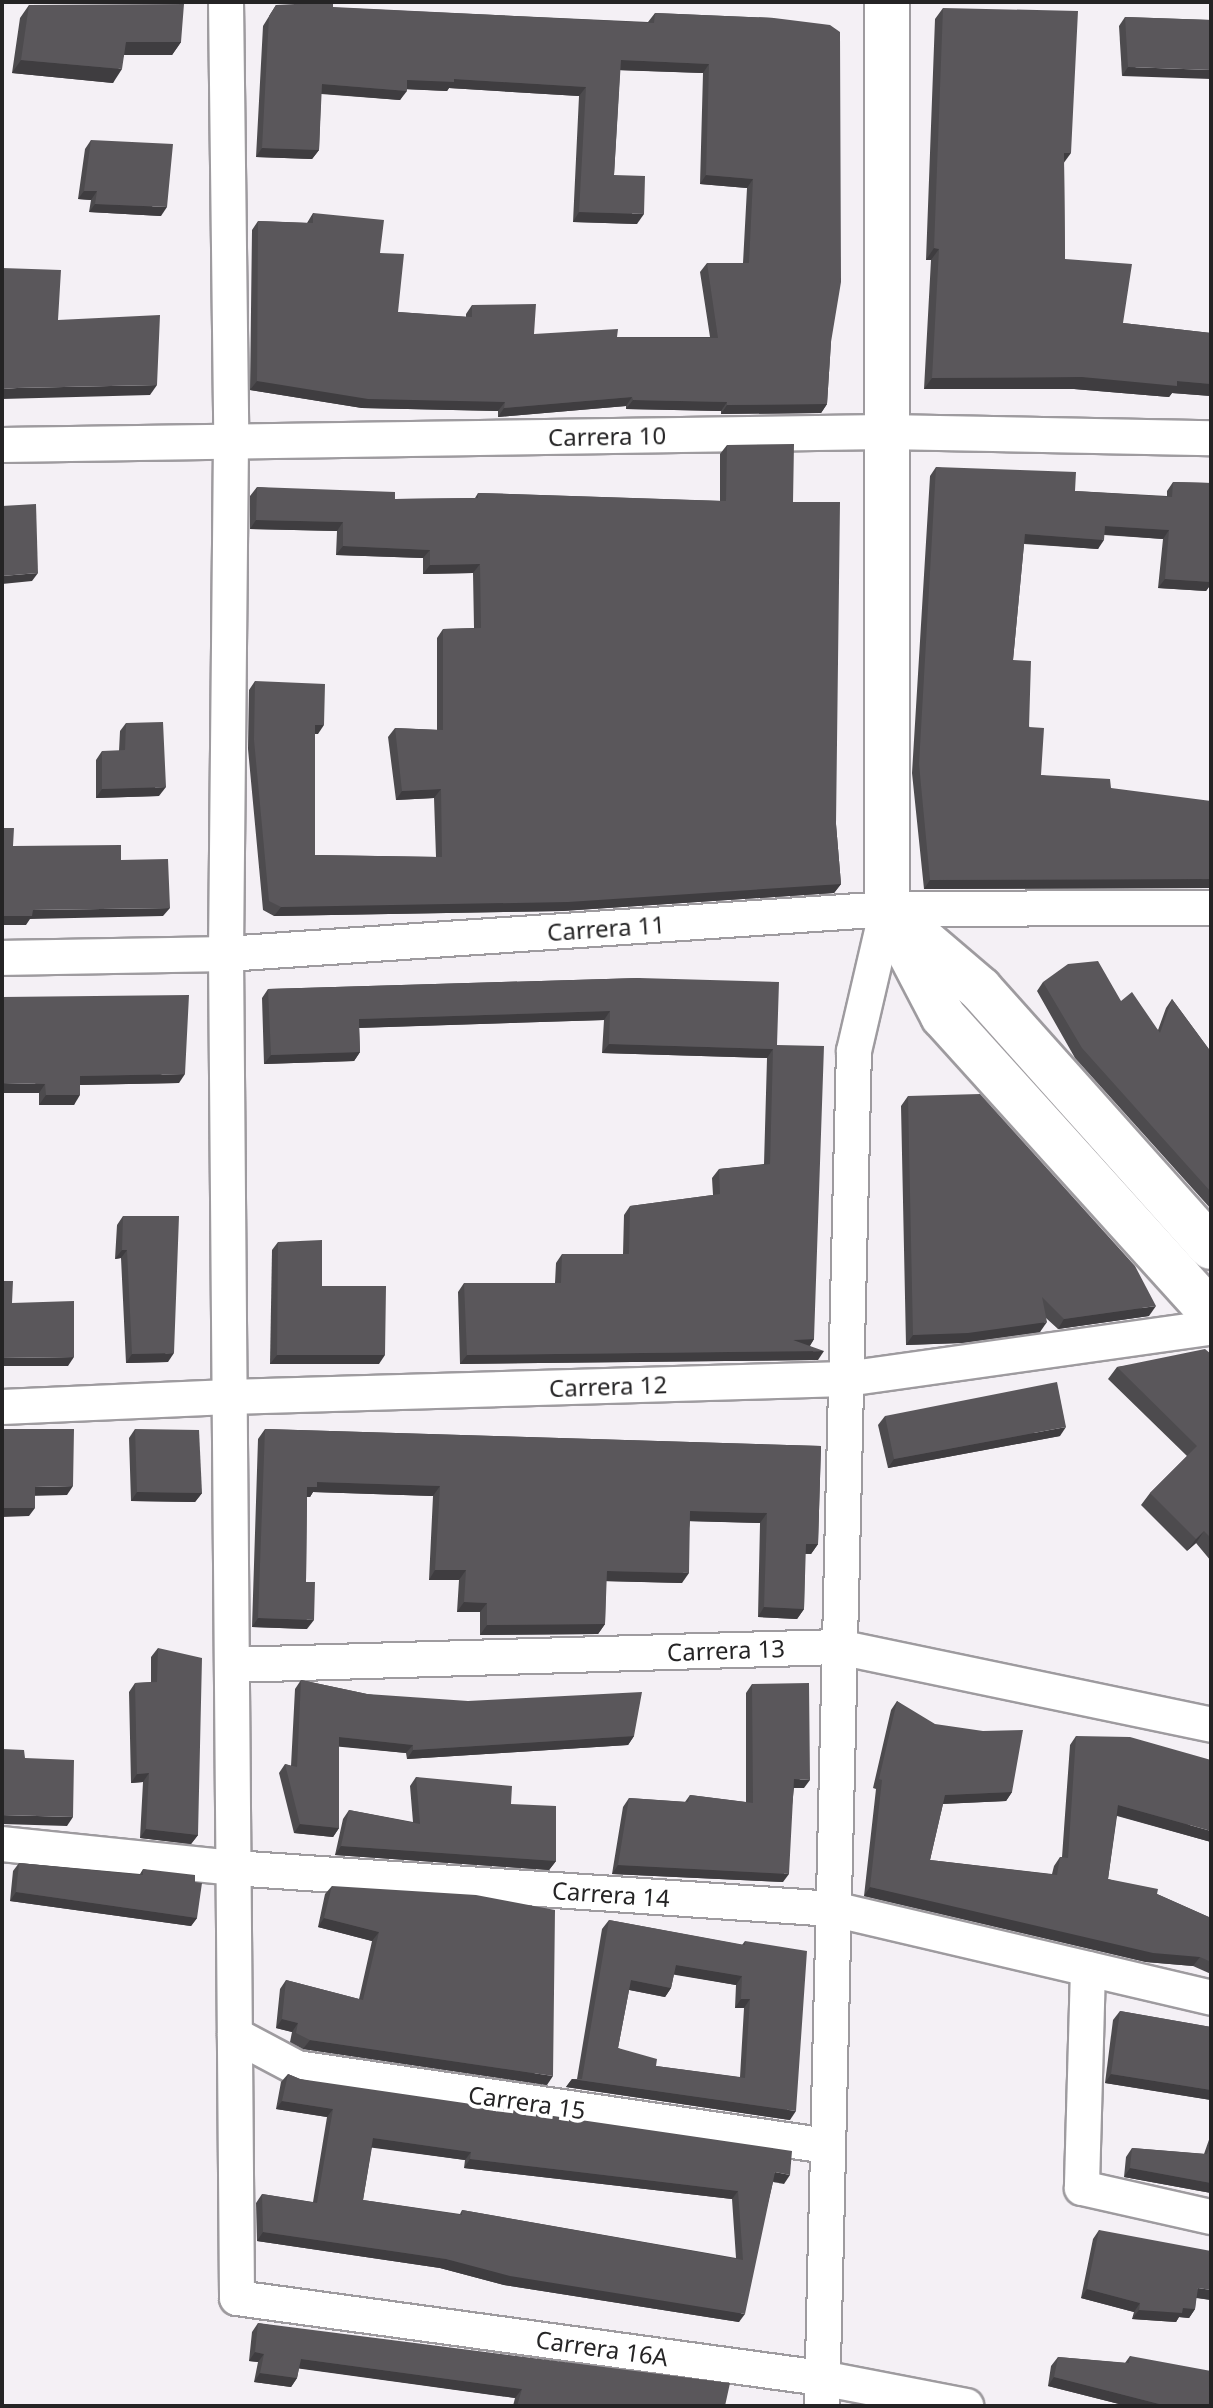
<!DOCTYPE html>
<style>
body{margin:0}
#map{position:relative;width:1213px;height:2408px;overflow:hidden;background:#f4f0f5;font-family:"Noto Sans",sans-serif}
div>[style]{position:absolute}
.roads{filter:drop-shadow(2px 0 #9e9b9f) drop-shadow(-2px 0 #9e9b9f) drop-shadow(0 2px #9e9b9f) drop-shadow(0 -2px #9e9b9f)}
.street>*{height:34px;margin:-17px;padding:0 17px;transform-origin:17px;border-radius:17px;background:#fff}
.secondary>*{height:44px;margin:-22px;padding:0 22px;transform-origin:22px;border-radius:22px;background:#fff}
.wall>*{inset:0;background:#4d4b4e}
.shaded-wall>*{inset:0;background:#3f3d40}
.building>*{inset:0;background:#5a575b}
span{translate:-50% -50%;white-space:nowrap;text-align:center;line-height:1.15;-webkit-text-stroke:8px #fff;paint-order:stroke}
.street-label{font-size:24px;color:#252425}
.frame{position:absolute;inset:0;border:4px solid #252425;pointer-events:none}
</style>
<div id="map">
<div class="roads">
<div class="street">
<div style="left:226px;top:2px;width:440px;rotate:89.3deg"></div>
<div style="left:231px;top:442px;width:512px;rotate:90.56deg"></div>
<div style="left:226px;top:954px;width:1344px;rotate:89.53deg"></div>
<div style="left:237px;top:2298px;width:589px;rotate:7.8deg"></div>
<div style="left:821px;top:2378px;width:148px;rotate:10.9deg"></div>
<div style="left:2px;top:445px;width:883px;rotate:-0.84deg"></div>
<div style="left:885px;top:432px;width:326px;rotate:1.1deg"></div>
<div style="left:2px;top:958px;width:224px;rotate:-1deg"></div>
<div style="left:226px;top:954px;width:663px;rotate:-3.89deg"></div>
<div style="left:887px;top:909px;width:324px;rotate:-0.2deg"></div>
<div style="left:2px;top:1407px;width:227px;rotate:-2.5deg"></div>
<div style="left:229px;top:1397px;width:617px;rotate:-1.67deg"></div>
<div style="left:846px;top:1379px;width:369px;rotate:-8deg"></div>
<div style="left:232px;top:1665px;width:607px;rotate:-1.7deg"></div>
<div style="left:839px;top:1647px;width:380px;rotate:11.8deg"></div>
<div style="left:2px;top:1844px;width:232px;rotate:5.9deg"></div>
<div style="left:233px;top:1868px;width:601px;rotate:3.91deg"></div>
<div style="left:833px;top:1909px;width:388px;rotate:13.2deg"></div>
<div style="left:1088px;top:1969px;width:219px;rotate:91.6deg"></div>
<div style="left:1082px;top:2188px;width:132px;rotate:12.7deg"></div>
<div style="left:235px;top:2035px;width:70px;rotate:28deg"></div>
<div style="left:297px;top:2068px;width:536px;rotate:8.37deg"></div>
<div style="left:822px;top:2406px;width:1355px;rotate:-88.65deg"></div>
<div style="left:854px;top:1051px;width:146px;rotate:-76.9deg"></div>
</div>
<div class="secondary">
<div style="left:887px;top:2px;width:907px;rotate:90deg"></div>
<div style="left:887px;top:909px;width:121px;rotate:62.4deg"></div>
<div style="left:943px;top:1016px;width:400px;rotate:47.9deg"></div>
<div style="left:904px;top:924px;width:100px;rotate:40.5deg"></div>
<div style="left:980px;top:989px;width:346px;rotate:48.2deg"></div>
</div>
</div>
<div class="wall">
<div style="clip-path:polygon(29px 5px,181px 42px,172px 55px,124px 55px,113px 83px,12px 73px,20px 18px)"></div>
<div style="clip-path:polygon(276px 5px,648px 22px,655px 13px,774px 18px,831px 342px,827px 404px,821px 413px,721px 414px,721px 411px,626px 409px,626px 406px,498px 417px,498px 411px,362px 408px,250px 390px,252px 230px,258px 221px,307px 223px,313px 213px,380px 253px,398px 312px,466px 317px,466px 314px,472px 305px,534px 334px,617px 337px,710px 337px,700px 272px,707px 263px,743px 263px,747px 188px,700px 184px,703px 73px,620px 70px,614px 175px,637px 224px,573px 222px,579px 96px,449px 88px,447px 91px,407px 89px,400px 100px,321px 94px,319px 150px,312px 159px,256px 157px,263px 26px)"></div>
<div style="clip-path:polygon(943px 8px,1064px 164px,1065px 259px,1123px 323px,1211px 333px,1211px 396px,1172px 393px,1169px 397px,1074px 389px,924px 389px,931px 260px,926px 260px,935px 19px)"></div>
<div style="clip-path:polygon(1125px 17px,1211px 20px,1122px 76px,1119px 26px)"></div>
<div style="clip-path:polygon(91px 140px,161px 216px,89px 212px,91px 200px,78px 199px,85px 149px)"></div>
<div style="clip-path:polygon(727px 445px,793px 502px,836px 824px,841px 884px,834px 893px,562px 911px,274px 916px,263px 910px,248px 749px,249px 690px,255px 681px,318px 734px,315px 734px,315px 855px,436px 857px,434px 798px,396px 800px,388px 737px,395px 728px,437px 730px,437px 638px,443px 629px,474px 628px,473px 573px,423px 574px,423px 558px,336px 555px,337px 531px,250px 529px,250px 496px,257px 487px,395px 499px,475px 498px,478px 493px,720px 501px,720px 454px)"></div>
<div style="clip-path:polygon(936px 467px,1075px 491px,1167px 496px,1167px 491px,1173px 482px,1211px 483px,1211px 584px,1206px 591px,1158px 588px,1163px 539px,1104px 535px,1098px 549px,1024px 544px,1013px 660px,1041px 775px,1111px 788px,1211px 888px,924px 889px,912px 773px,930px 476px)"></div>
<div style="clip-path:polygon(126px 723px,159px 796px,96px 798px,96px 760px,102px 751px,119px 751px,120px 731px)"></div>
<div style="clip-path:polygon(639px 978px,777px 1045px,814px 1339px,810px 1346px,818px 1360px,460px 1364px,458px 1292px,464px 1283px,555px 1283px,556px 1263px,562px 1254px,623px 1254px,624px 1215px,630px 1206px,713px 1195px,712px 1178px,719px 1169px,764px 1164px,767px 1058px,602px 1053px,604px 1020px,359px 1028px,360px 1052px,354px 1061px,264px 1064px,262px 998px,268px 989px)"></div>
<div style="clip-path:polygon(1043px 982px,1121px 1001px,1158px 1030px,1166px 1008px,1172px 999px,1211px 1052px,1211px 1209px,1075px 1058px,1037px 991px)"></div>
<div style="clip-path:polygon(2px 997px,179px 1083px,80px 1085px,74px 1105px,39px 1105px,39px 1093px)"></div>
<div style="clip-path:polygon(908px 1096px,1149px 1316px,1058px 1329px,1046px 1318px,1040px 1332px,961px 1343px,906px 1345px,901px 1106px)"></div>
<div style="clip-path:polygon(123px 1216px,168px 1362px,126px 1363px,121px 1258px,115px 1259px,117px 1225px)"></div>
<div style="clip-path:polygon(278px 1242px,322px 1286px,379px 1364px,270px 1364px,272px 1250px)"></div>
<div style="clip-path:polygon(1211px 1354px,1211px 1561px,1196px 1543px,1187px 1551px,1141px 1505px,1150px 1493px,1187px 1456px,1108px 1379px,1117px 1367px)"></div>
<div style="clip-path:polygon(885px 1416px,1060px 1436px,888px 1468px,878px 1425px)"></div>
<div style="clip-path:polygon(135px 1429px,202px 1493px,195px 1502px,131px 1501px,129px 1438px)"></div>
<div style="clip-path:polygon(265px 1429px,821px 1446px,818px 1544px,811px 1554px,805px 1554px,804px 1609px,797px 1619px,758px 1617px,760px 1523px,690px 1521px,682px 1583px,606px 1581px,605px 1624px,598px 1634px,480px 1635px,480px 1612px,457px 1612px,459px 1580px,429px 1580px,433px 1496px,313px 1492px,310px 1497px,307px 1497px,306px 1582px,307px 1629px,252px 1627px,258px 1439px)"></div>
<div style="clip-path:polygon(158px 1648px,198px 1835px,191px 1844px,140px 1838px,143px 1782px,131px 1783px,129px 1692px,135px 1683px,151px 1682px,151px 1657px)"></div>
<div style="clip-path:polygon(301px 1680px,367px 1694px,634px 1736px,628px 1745px,407px 1759px,406px 1753px,339px 1746px,339px 1828px,333px 1837px,294px 1833px,279px 1773px,285px 1764px,291px 1766px,295px 1689px)"></div>
<div style="clip-path:polygon(752px 1684px,804px 1788px,794px 1788px,783px 1882px,612px 1874px,623px 1807px,629px 1798px,685px 1802px,690px 1795px,746px 1802px,746px 1693px)"></div>
<div style="clip-path:polygon(897px 1701px,1012px 1792px,1006px 1801px,943px 1804px,930px 1860px,1052px 1874px,1054px 1866px,1060px 1857px,1062px 1857px,1070px 1745px,1076px 1736px,1211px 1842px,1117px 1816px,1108px 1879px,1157px 1894px,1211px 1918px,1211px 1974px,1193px 1966px,1146px 1962px,864px 1896px,876px 1789px,873px 1788px,891px 1710px)"></div>
<div style="clip-path:polygon(416px 1777px,511px 1804px,556px 1861px,549px 1870px,335px 1855px,343px 1819px,349px 1810px,413px 1822px,410px 1786px)"></div>
<div style="clip-path:polygon(19px 1863px,140px 1874px,143px 1869px,195px 1882px,197px 1918px,191px 1926px,10px 1901px,13px 1871px)"></div>
<div style="clip-path:polygon(332px 1886px,547px 2085px,303px 2049px,290px 2042px,292px 2032px,276px 2028px,280px 1989px,286px 1980px,359px 1999px,372px 1941px,318px 1927px,325px 1894px)"></div>
<div style="clip-path:polygon(evenodd,609px 1920px,742px 1945px,745px 1941px,790px 2120px,566px 2087px,572px 2079px,577px 2079px,602px 1929px,609px 1920px,674px 1974px,736px 1985px,735px 2008px,744px 2008px,740px 2077px,656px 2066px,618px 2048px,629px 1990px,665px 1997px,671px 1988px,674px 1974px)"></div>
<div style="clip-path:polygon(1120px 2011px,1211px 2027px,1211px 2100px,1105px 2083px,1113px 2020px)"></div>
<div style="clip-path:polygon(evenodd,288px 2074px,300px 2079px,784px 2184px,773px 2182px,739px 2322px,504px 2285px,440px 2268px,257px 2241px,256px 2203px,262px 2194px,313px 2202px,327px 2117px,276px 2109px,281px 2082px,288px 2074px,372px 2147px,465px 2160px,464px 2168px,732px 2199px,736px 2258px,462px 2210px,460px 2214px,363px 2200px,372px 2147px)"></div>
<div style="clip-path:polygon(1211px 2134px,1211px 2193px,1124px 2177px,1126px 2157px,1132px 2148px,1204px 2154px)"></div>
<div style="clip-path:polygon(1099px 2230px,1211px 2300px,1196px 2298px,1195px 2309px,1189px 2318px,1179px 2317px,1176px 2322px,1132px 2319px,1134px 2312px,1081px 2298px,1093px 2239px)"></div>
<div style="clip-path:polygon(258px 2323px,725px 2406px,513px 2406px,515px 2398px,299px 2368px,297px 2378px,291px 2387px,254px 2382px,258px 2362px,249px 2361px,252px 2332px)"></div>
<div style="clip-path:polygon(1130px 2356px,1211px 2406px,1127px 2406px,1048px 2386px,1051px 2366px,1058px 2357px,1125px 2363px)"></div>
</div>
<div class="shaded-wall">
<div style="clip-path:polygon(126px 42px,181px 42px,172px 55px,117px 55px)"></div>
<div style="clip-path:polygon(21px 60px,122px 69px,113px 83px,12px 73px)"></div>
<div style="clip-path:polygon(621px 60px,709px 64px,703px 73px,614px 70px)"></div>
<div style="clip-path:polygon(1128px 67px,1211px 70px,1211px 79px,1122px 76px)"></div>
<div style="clip-path:polygon(454px 79px,586px 87px,579px 96px,449px 88px,447px 91px,401px 89px,407px 80px)"></div>
<div style="clip-path:polygon(322px 84px,407px 91px,400px 100px,315px 93px)"></div>
<div style="clip-path:polygon(262px 148px,319px 150px,312px 159px,256px 157px)"></div>
<div style="clip-path:polygon(1064px 153px,1071px 153px,1063px 164px)"></div>
<div style="clip-path:polygon(706px 175px,753px 179px,747px 188px,700px 184px)"></div>
<div style="clip-path:polygon(84px 191px,97px 191px,91px 200px,78px 199px)"></div>
<div style="clip-path:polygon(95px 204px,167px 207px,161px 216px,89px 212px)"></div>
<div style="clip-path:polygon(579px 212px,644px 214px,637px 224px,573px 222px)"></div>
<div style="clip-path:polygon(934px 248px,939px 249px,931px 260px,926px 260px)"></div>
<div style="clip-path:polygon(1082px 377px,1177px 381px,1211px 384px,1211px 396px,1172px 393px,1169px 397px,1074px 389px,924px 389px,932px 378px)"></div>
<div style="clip-path:polygon(257px 381px,505px 402px,498px 411px,362px 408px,250px 390px)"></div>
<div style="clip-path:polygon(157px 385px,150px 395px,2px 399px,2px 389px,17px 388px)"></div>
<div style="clip-path:polygon(632px 397px,626px 406px,498px 417px,504px 408px)"></div>
<div style="clip-path:polygon(633px 400px,727px 402px,721px 411px,626px 409px)"></div>
<div style="clip-path:polygon(827px 404px,821px 413px,721px 414px,727px 405px)"></div>
<div style="clip-path:polygon(256px 520px,343px 522px,337px 531px,250px 529px)"></div>
<div style="clip-path:polygon(1105px 526px,1169px 530px,1163px 539px,1099px 534px)"></div>
<div style="clip-path:polygon(1025px 534px,1104px 540px,1098px 549px,1019px 543px)"></div>
<div style="clip-path:polygon(343px 546px,430px 550px,423px 558px,336px 555px)"></div>
<div style="clip-path:polygon(480px 564px,473px 573px,423px 574px,430px 565px)"></div>
<div style="clip-path:polygon(38px 573px,32px 581px,2px 584px,2px 576px)"></div>
<div style="clip-path:polygon(1165px 579px,1211px 582px,1211px 584px,1206px 591px,1158px 588px)"></div>
<div style="clip-path:polygon(315px 725px,324px 725px,318px 734px,308px 734px)"></div>
<div style="clip-path:polygon(166px 787px,159px 796px,96px 798px,102px 789px)"></div>
<div style="clip-path:polygon(441px 789px,434px 798px,396px 800px,402px 791px)"></div>
<div style="clip-path:polygon(1211px 879px,1211px 888px,924px 889px,930px 880px)"></div>
<div style="clip-path:polygon(841px 884px,834px 893px,562px 911px,274px 916px,281px 907px)"></div>
<div style="clip-path:polygon(170px 908px,163px 916px,30px 919px,26px 925px,2px 925px,2px 916px,33px 910px)"></div>
<div style="clip-path:polygon(610px 1011px,604px 1020px,353px 1028px,359px 1019px)"></div>
<div style="clip-path:polygon(609px 1044px,773px 1049px,767px 1058px,602px 1053px)"></div>
<div style="clip-path:polygon(360px 1052px,354px 1061px,264px 1064px,271px 1055px)"></div>
<div style="clip-path:polygon(185px 1074px,179px 1083px,73px 1085px,80px 1076px)"></div>
<div style="clip-path:polygon(2px 1083px,45px 1084px,39px 1093px,2px 1093px)"></div>
<div style="clip-path:polygon(46px 1095px,80px 1095px,74px 1105px,39px 1105px)"></div>
<div style="clip-path:polygon(122px 1250px,127px 1250px,121px 1258px,115px 1259px)"></div>
<div style="clip-path:polygon(1156px 1306px,1149px 1316px,1058px 1329px,1064px 1319px)"></div>
<div style="clip-path:polygon(1047px 1322px,1040px 1332px,961px 1343px,906px 1345px,913px 1335px)"></div>
<div style="clip-path:polygon(814px 1339px,808px 1348px,793px 1340px)"></div>
<div style="clip-path:polygon(824px 1351px,818px 1360px,460px 1364px,467px 1355px)"></div>
<div style="clip-path:polygon(174px 1353px,168px 1362px,126px 1363px,132px 1354px)"></div>
<div style="clip-path:polygon(277px 1355px,385px 1355px,379px 1364px,270px 1364px)"></div>
<div style="clip-path:polygon(74px 1357px,68px 1366px,2px 1366px,2px 1358px)"></div>
<div style="clip-path:polygon(1066px 1427px,1060px 1436px,888px 1468px,894px 1459px)"></div>
<div style="clip-path:polygon(317px 1482px,440px 1486px,433px 1496px,313px 1492px,310px 1497px,301px 1497px,307px 1487px)"></div>
<div style="clip-path:polygon(73px 1486px,67px 1495px,29px 1496px,35px 1487px)"></div>
<div style="clip-path:polygon(137px 1492px,202px 1493px,195px 1502px,131px 1501px)"></div>
<div style="clip-path:polygon(2px 1508px,35px 1508px,29px 1516px,2px 1517px)"></div>
<div style="clip-path:polygon(690px 1511px,767px 1513px,760px 1523px,683px 1521px)"></div>
<div style="clip-path:polygon(1204px 1531px,1196px 1543px,1187px 1551px,1196px 1539px)"></div>
<div style="clip-path:polygon(806px 1544px,818px 1544px,811px 1554px,799px 1553px)"></div>
<div style="clip-path:polygon(435px 1570px,466px 1570px,459px 1580px,429px 1580px)"></div>
<div style="clip-path:polygon(607px 1571px,689px 1573px,682px 1583px,600px 1581px)"></div>
<div style="clip-path:polygon(464px 1602px,487px 1603px,480px 1612px,457px 1612px)"></div>
<div style="clip-path:polygon(764px 1607px,804px 1609px,797px 1619px,758px 1617px)"></div>
<div style="clip-path:polygon(258px 1618px,314px 1620px,307px 1629px,252px 1627px)"></div>
<div style="clip-path:polygon(605px 1624px,598px 1634px,480px 1635px,487px 1625px)"></div>
<div style="clip-path:polygon(634px 1736px,628px 1745px,407px 1759px,413px 1750px)"></div>
<div style="clip-path:polygon(339px 1737px,413px 1745px,406px 1753px,332px 1746px)"></div>
<div style="clip-path:polygon(149px 1773px,143px 1782px,131px 1783px,137px 1774px)"></div>
<div style="clip-path:polygon(794px 1779px,810px 1780px,804px 1788px,788px 1788px)"></div>
<div style="clip-path:polygon(1012px 1792px,1006px 1801px,939px 1804px,945px 1795px)"></div>
<div style="clip-path:polygon(1118px 1805px,1211px 1831px,1211px 1842px,1112px 1814px)"></div>
<div style="clip-path:polygon(2px 1815px,73px 1817px,67px 1826px,2px 1824px)"></div>
<div style="clip-path:polygon(300px 1824px,339px 1828px,333px 1837px,294px 1833px)"></div>
<div style="clip-path:polygon(146px 1829px,198px 1835px,191px 1844px,140px 1838px)"></div>
<div style="clip-path:polygon(341px 1846px,556px 1861px,549px 1870px,335px 1855px)"></div>
<div style="clip-path:polygon(618px 1865px,789px 1874px,783px 1882px,612px 1874px)"></div>
<div style="clip-path:polygon(870px 1887px,1200px 1957px,1193px 1966px,1146px 1962px,864px 1896px)"></div>
<div style="clip-path:polygon(16px 1892px,197px 1918px,191px 1926px,10px 1901px)"></div>
<div style="clip-path:polygon(324px 1918px,379px 1932px,372px 1941px,318px 1927px)"></div>
<div style="clip-path:polygon(676px 1965px,742px 1976px,736px 1985px,670px 1974px)"></div>
<div style="clip-path:polygon(631px 1980px,671px 1988px,665px 1997px,625px 1989px)"></div>
<div style="clip-path:polygon(741px 1999px,750px 1999px,744px 2008px,735px 2008px)"></div>
<div style="clip-path:polygon(282px 2019px,298px 2023px,292px 2032px,276px 2028px)"></div>
<div style="clip-path:polygon(310px 2040px,553px 2076px,547px 2085px,303px 2049px)"></div>
<div style="clip-path:polygon(1111px 2074px,1211px 2090px,1211px 2100px,1105px 2083px)"></div>
<div style="clip-path:polygon(572px 2079px,796px 2111px,790px 2120px,566px 2087px)"></div>
<div style="clip-path:polygon(282px 2101px,333px 2109px,327px 2117px,276px 2109px)"></div>
<div style="clip-path:polygon(373px 2138px,471px 2152px,465px 2160px,367px 2147px)"></div>
<div style="clip-path:polygon(470px 2159px,738px 2191px,732px 2199px,464px 2168px)"></div>
<div style="clip-path:polygon(1130px 2168px,1211px 2183px,1211px 2193px,1124px 2177px)"></div>
<div style="clip-path:polygon(775px 2172px,790px 2175px,784px 2184px,769px 2181px)"></div>
<div style="clip-path:polygon(263px 2232px,446px 2259px,745px 2314px,739px 2322px,504px 2285px,440px 2268px,257px 2241px)"></div>
<div style="clip-path:polygon(1198px 2288px,1211px 2290px,1211px 2300px,1192px 2297px)"></div>
<div style="clip-path:polygon(1087px 2289px,1140px 2303px,1134px 2312px,1081px 2298px)"></div>
<div style="clip-path:polygon(1183px 2308px,1195px 2309px,1189px 2318px,1179px 2317px,1176px 2322px,1132px 2319px,1139px 2310px)"></div>
<div style="clip-path:polygon(255px 2352px,264px 2354px,258px 2362px,249px 2361px)"></div>
<div style="clip-path:polygon(301px 2359px,522px 2389px,515px 2398px,295px 2368px)"></div>
<div style="clip-path:polygon(260px 2373px,297px 2378px,291px 2387px,254px 2382px)"></div>
<div style="clip-path:polygon(1054px 2377px,1167px 2406px,1127px 2406px,1048px 2386px)"></div>
</div>
<div class="building">
<div style="clip-path:polygon(333px 2px,333px 7px,654px 23px,655px 13px,774px 18px,830px 25px,840px 32px,841px 282px,831px 342px,827px 404px,727px 405px,727px 402px,633px 400px,632px 397px,504px 408px,505px 402px,368px 399px,257px 381px,258px 221px,313px 223px,313px 213px,384px 220px,380px 253px,404px 254px,398px 312px,472px 317px,472px 305px,536px 304px,534px 334px,618px 329px,617px 337px,718px 338px,707px 263px,749px 263px,753px 179px,706px 175px,709px 64px,621px 60px,614px 175px,645px 176px,644px 214px,579px 212px,586px 87px,454px 79px,454px 82px,407px 80px,407px 91px,322px 84px,319px 150px,262px 148px,269px 16px,276px 5px)"></div>
<div style="clip-path:polygon(184px 4px,181px 42px,126px 42px,122px 69px,21px 60px,29px 5px)"></div>
<div style="clip-path:polygon(943px 8px,1078px 11px,1071px 153px,1064px 153px,1065px 259px,1132px 264px,1123px 323px,1211px 333px,1211px 384px,1177px 381px,1177px 386px,1082px 377px,932px 378px,939px 249px,934px 248px)"></div>
<div style="clip-path:polygon(1125px 17px,1211px 20px,1211px 70px,1128px 67px)"></div>
<div style="clip-path:polygon(91px 140px,173px 144px,167px 207px,95px 204px,97px 191px,84px 191px)"></div>
<div style="clip-path:polygon(2px 268px,61px 270px,58px 320px,160px 315px,157px 385px,17px 388px,2px 389px)"></div>
<div style="clip-path:polygon(794px 444px,793px 502px,840px 502px,836px 824px,841px 884px,568px 902px,281px 907px,269px 901px,254px 740px,255px 681px,325px 684px,324px 725px,315px 725px,315px 855px,442px 857px,441px 789px,402px 791px,395px 728px,443px 730px,443px 629px,481px 628px,480px 564px,430px 565px,430px 550px,343px 546px,343px 522px,256px 520px,257px 487px,395px 492px,395px 499px,478px 498px,478px 493px,726px 501px,727px 445px)"></div>
<div style="clip-path:polygon(936px 467px,1076px 472px,1075px 491px,1172px 497px,1173px 482px,1211px 483px,1211px 582px,1165px 579px,1169px 530px,1105px 526px,1104px 540px,1025px 534px,1013px 660px,1031px 661px,1029px 727px,1044px 728px,1041px 775px,1110px 779px,1111px 788px,1211px 801px,1211px 879px,930px 880px,919px 764px)"></div>
<div style="clip-path:polygon(36px 504px,38px 573px,2px 576px,2px 506px)"></div>
<div style="clip-path:polygon(163px 722px,166px 787px,102px 789px,102px 751px,125px 750px,126px 723px)"></div>
<div style="clip-path:polygon(2px 828px,14px 828px,13px 846px,121px 845px,121px 860px,168px 859px,170px 908px,33px 910px,32px 916px,2px 916px)"></div>
<div style="clip-path:polygon(1098px 961px,1121px 1001px,1132px 992px,1160px 1033px,1172px 999px,1211px 1052px,1211px 1192px,1082px 1048px,1043px 982px,1068px 964px)"></div>
<div style="clip-path:polygon(639px 978px,779px 982px,777px 1045px,824px 1046px,814px 1339px,793px 1340px,824px 1351px,467px 1355px,464px 1283px,561px 1283px,562px 1254px,629px 1254px,630px 1206px,720px 1194px,719px 1169px,770px 1164px,773px 1049px,609px 1044px,610px 1011px,359px 1019px,360px 1052px,271px 1055px,268px 989px)"></div>
<div style="clip-path:polygon(189px 995px,185px 1074px,80px 1076px,80px 1095px,46px 1095px,45px 1084px,2px 1083px,2px 997px)"></div>
<div style="clip-path:polygon(980px 1094px,1135px 1266px,1156px 1306px,1064px 1319px,1042px 1297px,1047px 1322px,968px 1333px,913px 1335px,908px 1096px)"></div>
<div style="clip-path:polygon(123px 1216px,179px 1216px,174px 1353px,132px 1354px,127px 1250px,122px 1250px)"></div>
<div style="clip-path:polygon(322px 1240px,322px 1286px,386px 1286px,385px 1355px,277px 1355px,278px 1242px)"></div>
<div style="clip-path:polygon(2px 1281px,13px 1281px,12px 1303px,74px 1301px,74px 1357px,2px 1358px)"></div>
<div style="clip-path:polygon(1205px 1349px,1211px 1354px,1211px 1538px,1204px 1531px,1196px 1539px,1150px 1493px,1197px 1446px,1117px 1367px)"></div>
<div style="clip-path:polygon(1057px 1382px,1066px 1427px,894px 1459px,885px 1416px)"></div>
<div style="clip-path:polygon(2px 1429px,74px 1429px,73px 1486px,35px 1487px,35px 1508px,2px 1508px)"></div>
<div style="clip-path:polygon(135px 1429px,199px 1430px,202px 1493px,137px 1492px)"></div>
<div style="clip-path:polygon(265px 1429px,821px 1446px,818px 1544px,806px 1544px,804px 1609px,764px 1607px,767px 1513px,690px 1511px,689px 1573px,607px 1571px,605px 1624px,487px 1625px,487px 1603px,464px 1602px,466px 1570px,435px 1570px,440px 1486px,317px 1482px,317px 1487px,307px 1487px,306px 1582px,315px 1582px,314px 1620px,258px 1618px)"></div>
<div style="clip-path:polygon(158px 1648px,202px 1658px,198px 1835px,146px 1829px,149px 1773px,137px 1774px,135px 1683px,157px 1682px)"></div>
<div style="clip-path:polygon(301px 1680px,367px 1694px,468px 1701px,642px 1692px,634px 1736px,413px 1750px,413px 1745px,339px 1737px,339px 1828px,300px 1824px,285px 1764px,297px 1767px)"></div>
<div style="clip-path:polygon(809px 1683px,810px 1780px,794px 1779px,789px 1874px,618px 1865px,629px 1798px,688px 1802px,690px 1795px,753px 1803px,752px 1684px)"></div>
<div style="clip-path:polygon(897px 1701px,935px 1724px,983px 1731px,1023px 1730px,1012px 1792px,945px 1795px,930px 1860px,1057px 1875px,1060px 1857px,1068px 1858px,1076px 1736px,1130px 1737px,1211px 1760px,1211px 1831px,1118px 1805px,1108px 1879px,1158px 1889px,1157px 1894px,1211px 1918px,1211px 1962px,1200px 1957px,1153px 1953px,870px 1887px,882px 1780px,879px 1779px)"></div>
<div style="clip-path:polygon(2px 1749px,24px 1750px,25px 1758px,74px 1760px,73px 1817px,2px 1815px)"></div>
<div style="clip-path:polygon(416px 1777px,512px 1786px,511px 1804px,556px 1806px,556px 1861px,341px 1846px,349px 1810px,420px 1824px)"></div>
<div style="clip-path:polygon(19px 1863px,143px 1875px,143px 1869px,195px 1875px,195px 1882px,202px 1883px,197px 1918px,16px 1892px)"></div>
<div style="clip-path:polygon(332px 1886px,476px 1895px,555px 1910px,553px 2076px,310px 2040px,296px 2033px,298px 2023px,282px 2019px,286px 1980px,363px 2000px,379px 1932px,324px 1918px)"></div>
<div style="clip-path:polygon(evenodd,609px 1920px,745px 1945px,745px 1941px,807px 1951px,796px 2111px,572px 2079px,582px 2079px,609px 1920px,676px 1965px,742px 1976px,741px 1999px,750px 1999px,745px 2078px,656px 2066px,657px 2059px,618px 2048px,631px 1980px,671px 1988px,676px 1965px)"></div>
<div style="clip-path:polygon(1120px 2011px,1211px 2027px,1211px 2090px,1111px 2074px)"></div>
<div style="clip-path:polygon(evenodd,288px 2074px,300px 2079px,792px 2151px,790px 2175px,775px 2172px,745px 2314px,510px 2276px,446px 2259px,263px 2232px,262px 2194px,317px 2203px,333px 2109px,282px 2101px,288px 2074px,373px 2138px,471px 2152px,470px 2159px,738px 2191px,743px 2260px,462px 2210px,462px 2215px,363px 2200px,373px 2138px)"></div>
<div style="clip-path:polygon(1211px 2143px,1211px 2183px,1130px 2168px,1132px 2148px,1207px 2154px)"></div>
<div style="clip-path:polygon(1099px 2230px,1211px 2251px,1211px 2290px,1198px 2288px,1195px 2309px,1183px 2308px,1182px 2313px,1139px 2310px,1140px 2303px,1087px 2289px)"></div>
<div style="clip-path:polygon(258px 2323px,730px 2383px,725px 2406px,517px 2406px,522px 2389px,301px 2359px,297px 2378px,260px 2373px,264px 2354px,255px 2352px)"></div>
<div style="clip-path:polygon(1130px 2356px,1211px 2371px,1211px 2406px,1167px 2406px,1054px 2377px,1058px 2357px,1129px 2363px)"></div>
</div>
<div class="street-label">
<span style="left:607px;top:436px;rotate:-1deg">Carrera 10</span>
<span style="left:606px;top:928px;rotate:-4deg">Carrera 11</span>
<span style="left:608px;top:1386px;rotate:-2deg">Carrera 12</span>
<span style="left:726px;top:1650px;rotate:-2deg">Carrera 13</span>
<span style="left:611px;top:1894px;rotate:4deg">Carrera 14</span>
<span style="left:527px;top:2102px;rotate:8deg">Carrera 15</span>
<span style="left:602px;top:2348px;rotate:8deg">Carrera 16A</span>
</div>
<div class="frame"></div>
</div>
